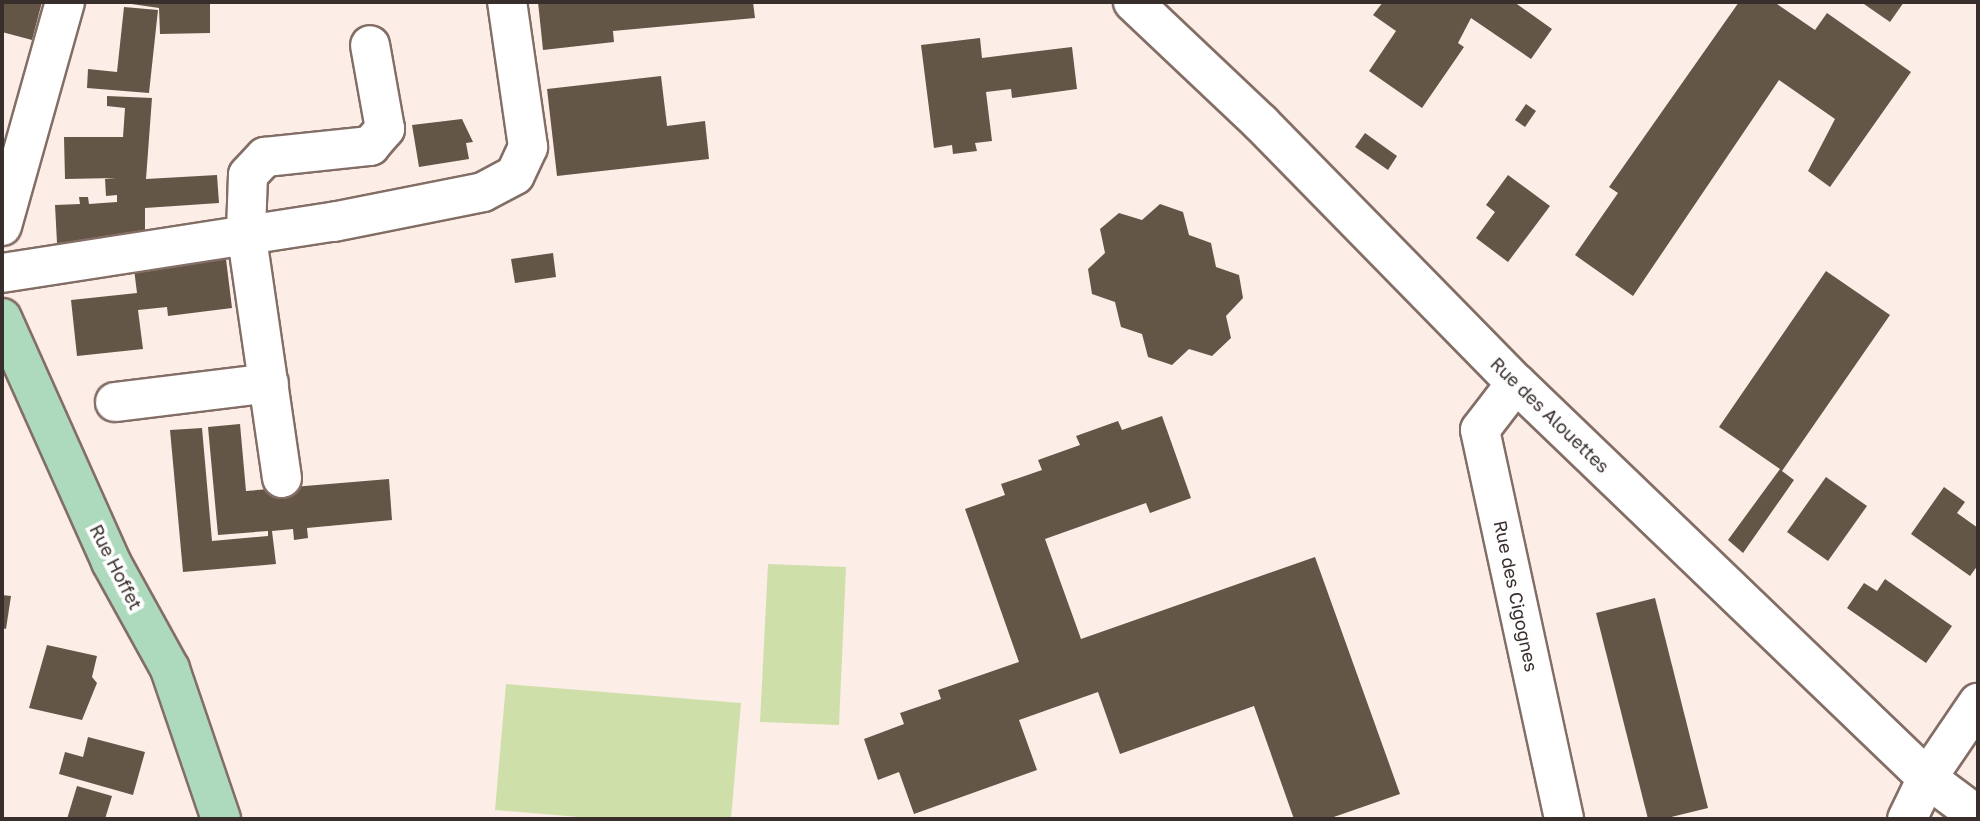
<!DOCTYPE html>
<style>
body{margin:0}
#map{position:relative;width:1980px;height:821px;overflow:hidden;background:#fcede7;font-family:"Golos Text",sans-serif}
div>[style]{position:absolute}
.green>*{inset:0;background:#cfdfa9}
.building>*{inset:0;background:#645647}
.roads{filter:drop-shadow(2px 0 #836e66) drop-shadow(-2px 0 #836e66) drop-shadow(0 2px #836e66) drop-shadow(0 -2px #836e66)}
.minor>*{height:38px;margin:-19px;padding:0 19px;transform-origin:19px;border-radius:19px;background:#fff}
.major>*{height:38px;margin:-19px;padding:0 19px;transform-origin:19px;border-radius:19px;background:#addabd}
span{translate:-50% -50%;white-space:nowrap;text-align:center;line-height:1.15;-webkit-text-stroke:7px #fefefe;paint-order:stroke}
.street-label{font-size:18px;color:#382e2b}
.frame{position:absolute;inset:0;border:4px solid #382e2b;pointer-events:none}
</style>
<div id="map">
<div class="green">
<div style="clip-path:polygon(768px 564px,846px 567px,839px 725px,760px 722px)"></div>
<div style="clip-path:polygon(506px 684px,741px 703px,731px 819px,603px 819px,495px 810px)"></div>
</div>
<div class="building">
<div style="clip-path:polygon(4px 2px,42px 2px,32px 40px,2px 32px)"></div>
<div style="clip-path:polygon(118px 2px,210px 2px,210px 33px,160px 34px,159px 8px)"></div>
<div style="clip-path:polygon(538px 2px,753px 2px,755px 18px,613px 31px,614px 42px,543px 50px)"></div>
<div style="clip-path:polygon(1383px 2px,1514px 2px,1552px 29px,1531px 59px,1471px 18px,1458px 43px,1464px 47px,1422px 108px,1369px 71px,1396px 31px,1373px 15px)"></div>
<div style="clip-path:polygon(1739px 2px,1774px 2px,1815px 30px,1827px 13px,1911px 72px,1830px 187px,1808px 171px,1835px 119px,1779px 80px,1633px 296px,1575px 255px,1618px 193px,1609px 187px)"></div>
<div style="clip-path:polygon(1861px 2px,1904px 2px,1890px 22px)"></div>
<div style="clip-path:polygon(124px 7px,158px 10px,149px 93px,87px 88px,88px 69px,117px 72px)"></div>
<div style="clip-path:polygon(980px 38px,982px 58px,1072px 47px,1077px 89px,1012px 98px,1011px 89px,986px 92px,992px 141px,975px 143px,977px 151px,953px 154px,952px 145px,934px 148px,921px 45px)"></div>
<div style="clip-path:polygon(661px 76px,667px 126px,705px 121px,709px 159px,557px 176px,547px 89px)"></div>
<div style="clip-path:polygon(107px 96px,152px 98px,146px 179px,217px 175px,219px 203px,145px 208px,145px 238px,57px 243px,55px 205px,80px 204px,79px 197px,88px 197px,89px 204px,117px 202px,117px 195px,106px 196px,105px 179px,116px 178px,65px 179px,64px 137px,123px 137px,125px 108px,107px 106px)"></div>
<div style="clip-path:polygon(1526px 104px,1536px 111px,1525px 127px,1515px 120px)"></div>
<div style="clip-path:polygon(462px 119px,473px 142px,466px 143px,469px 159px,419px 167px,412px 125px)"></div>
<div style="clip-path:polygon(1365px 133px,1397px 156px,1388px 170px,1355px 147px)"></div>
<div style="clip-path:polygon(1508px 175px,1550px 206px,1508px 262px,1476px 238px,1495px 212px,1486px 205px)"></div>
<div style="clip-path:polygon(1160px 204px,1183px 212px,1189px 235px,1211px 243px,1216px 267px,1239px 275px,1243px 298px,1226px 316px,1231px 338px,1212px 356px,1189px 349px,1172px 365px,1148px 357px,1142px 334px,1121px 327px,1115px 302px,1092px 294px,1088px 269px,1105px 253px,1100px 229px,1119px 213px,1142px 220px)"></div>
<div style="clip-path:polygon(553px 253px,556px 277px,515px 283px,511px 259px)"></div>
<div style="clip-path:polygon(226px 259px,232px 308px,168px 316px,167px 307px,138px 310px,143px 349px,77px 356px,71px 300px,137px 293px,134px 269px)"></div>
<div style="clip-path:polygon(1826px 271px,1890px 315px,1782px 471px,1794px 480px,1743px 553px,1728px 540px,1780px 469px,1719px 427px)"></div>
<div style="clip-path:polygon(1162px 416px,1191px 498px,1150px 513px,1146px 503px,1045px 539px,1081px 639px,1315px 557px,1400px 794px,1328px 819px,1294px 819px,1254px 706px,1120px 754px,1098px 692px,1019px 720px,1037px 770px,914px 814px,899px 772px,878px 780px,864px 739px,904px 724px,900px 713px,941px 699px,938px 690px,1019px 662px,965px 509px,1005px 495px,1001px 484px,1042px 470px,1038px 460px,1080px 445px,1076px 436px,1118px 421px,1122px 430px)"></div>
<div style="clip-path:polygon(240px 424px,246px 491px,389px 479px,392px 520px,307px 528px,308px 538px,294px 540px,293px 529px,272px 531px,276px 564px,183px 572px,170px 430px,202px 428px,212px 541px,268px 536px,268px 531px,218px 535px,208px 427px)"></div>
<div style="clip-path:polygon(1826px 477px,1867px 506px,1828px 561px,1787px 532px)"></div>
<div style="clip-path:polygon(1944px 487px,1965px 502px,1957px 513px,1978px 528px,1978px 565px,1970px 576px,1911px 534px)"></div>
<div style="clip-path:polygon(1885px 579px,1952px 626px,1926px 663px,1847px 608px,1864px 583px,1877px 591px)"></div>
<div style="clip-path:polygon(2px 595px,11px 596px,6px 629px,2px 628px)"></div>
<div style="clip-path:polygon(1655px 598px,1708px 808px,1663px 819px,1648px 819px,1596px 613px)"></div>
<div style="clip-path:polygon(47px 645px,97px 656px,92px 677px,97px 683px,82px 720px,29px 708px)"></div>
<div style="clip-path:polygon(88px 737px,145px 752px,133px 795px,59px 774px,65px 752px,83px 757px)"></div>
<div style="clip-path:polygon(77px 786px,112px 796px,105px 819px,67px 819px)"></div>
</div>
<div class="roads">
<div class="minor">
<div style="left:1133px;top:2px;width:176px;rotate:43.4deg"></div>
<div style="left:1261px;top:123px;width:364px;rotate:45.6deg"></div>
<div style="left:1516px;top:383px;width:570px;rotate:43.86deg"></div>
<div style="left:1927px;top:778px;width:64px;rotate:36.7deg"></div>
<div style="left:2px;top:226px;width:233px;rotate:-74.3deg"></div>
<div style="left:2px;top:273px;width:335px;rotate:-8.8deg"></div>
<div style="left:333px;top:222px;width:153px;rotate:-11.3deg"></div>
<div style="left:483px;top:192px;width:36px;rotate:-28deg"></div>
<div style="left:515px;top:175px;width:31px;rotate:-65deg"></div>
<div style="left:528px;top:147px;width:147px;rotate:-98.2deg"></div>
<div style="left:1516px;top:383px;width:59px;rotate:127.5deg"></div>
<div style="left:1480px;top:430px;width:398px;rotate:77.8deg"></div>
<div style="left:115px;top:402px;width:155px;rotate:-7deg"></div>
<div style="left:282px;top:478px;width:249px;rotate:-98.3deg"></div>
<div style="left:246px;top:232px;width:57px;rotate:-88deg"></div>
<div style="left:248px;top:175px;width:25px;rotate:-47deg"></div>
<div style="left:265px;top:157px;width:106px;rotate:-6deg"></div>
<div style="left:370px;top:146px;width:23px;rotate:-49deg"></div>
<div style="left:385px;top:129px;width:85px;rotate:-100.1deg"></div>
<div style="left:1907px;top:819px;width:46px;rotate:-64deg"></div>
<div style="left:1927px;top:778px;width:91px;rotate:-55.8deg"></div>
</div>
<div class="major">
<div style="left:2px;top:318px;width:267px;rotate:65.9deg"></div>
<div style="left:111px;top:562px;width:122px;rotate:61.1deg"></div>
<div style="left:170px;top:669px;width:158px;rotate:71.2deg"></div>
</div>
</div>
<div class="street-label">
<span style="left:1550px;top:415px;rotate:44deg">Rue des Alouettes</span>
<span style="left:116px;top:567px;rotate:63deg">Rue Hoffet</span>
<span style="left:1516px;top:596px;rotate:78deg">Rue des Cigognes</span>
</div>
<div class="frame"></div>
</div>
